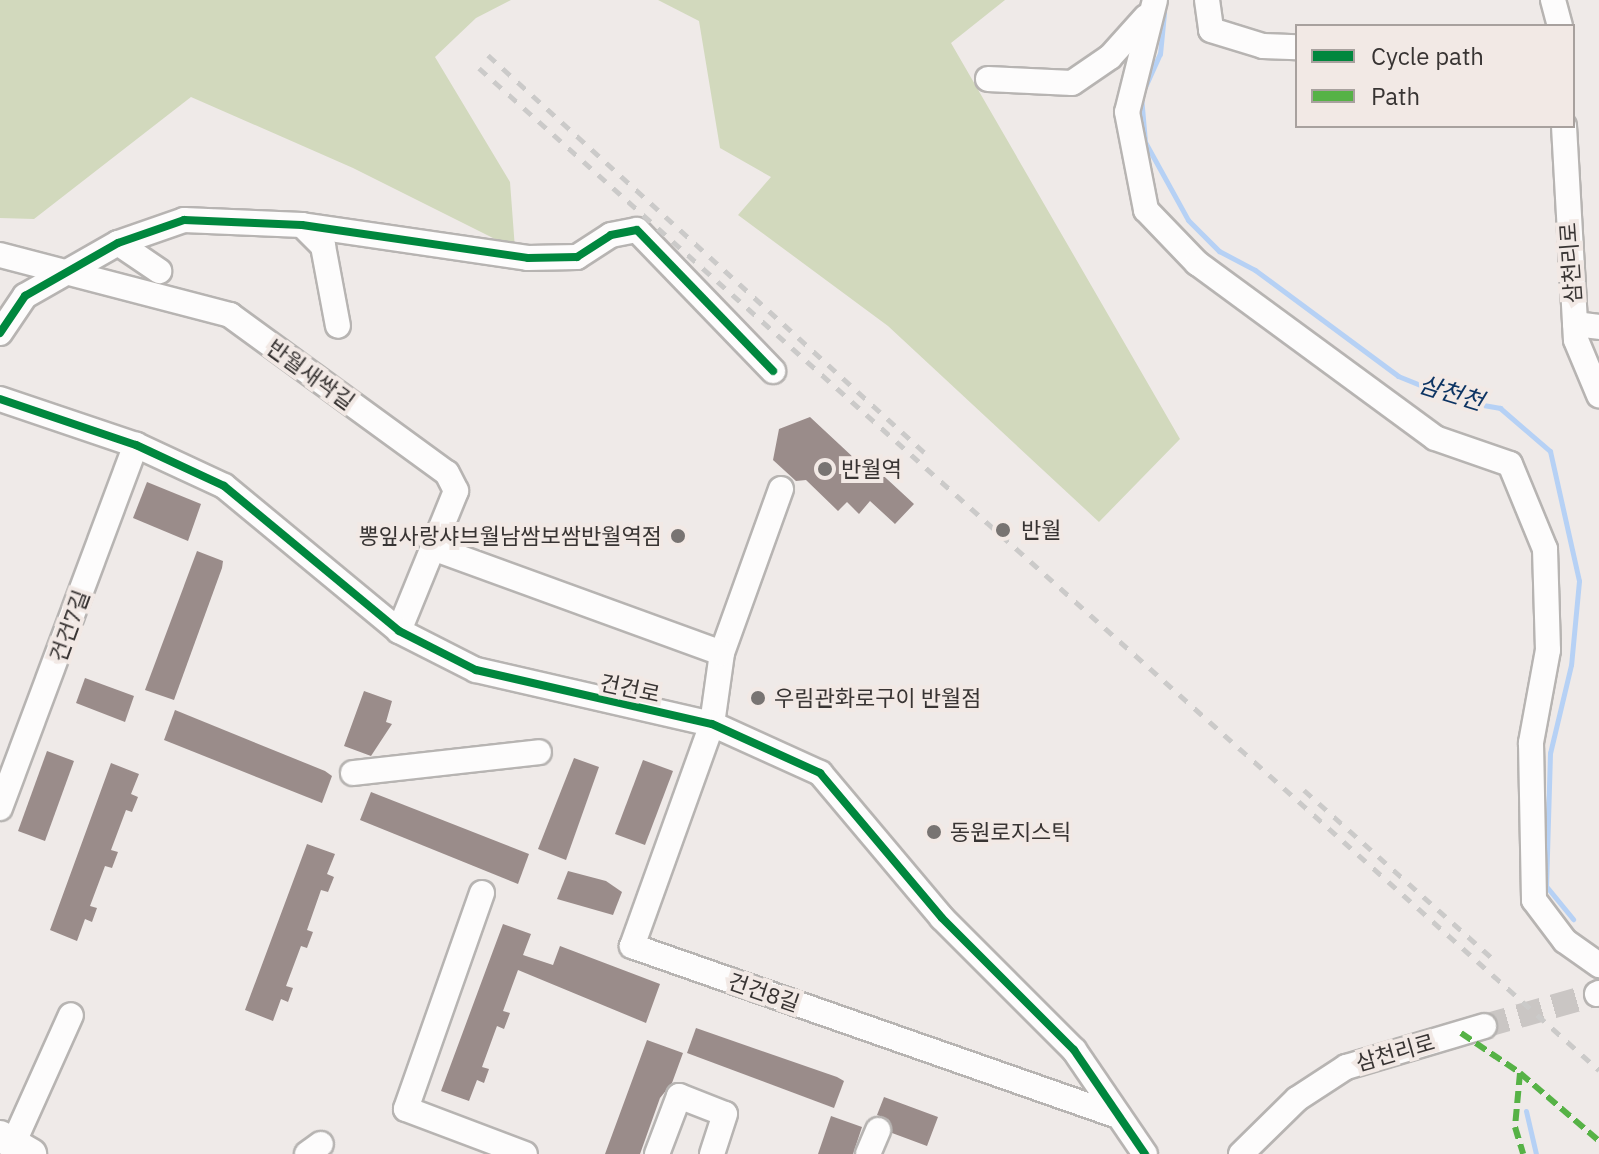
<!DOCTYPE html>
<meta charset="utf-8">
<style>
body{margin:0}
#map{position:relative;width:1599px;height:1154px;overflow:hidden;background:#efeae8;font-family:"IBM Plex Sans","Noto Sans KR",sans-serif}
div>[style]{position:absolute}
.green>*{inset:0;background:#d2d9bd}
.stream>*{height:5px;margin:-2.5px;padding:0 2.5px;transform-origin:2.5px;border-radius:2.5px;background:#b6d1f5}
.building>*{inset:0;background:#9a8c8a}
.minor-tunnel>*{height:24px;margin-top:-12px;transform-origin:0;background:repeating-linear-gradient(90deg,#cac6c4 0 24px,transparent 0 36px)}
.roads{filter:drop-shadow(2px 0 #b7b4b2) drop-shadow(-2px 0 #b7b4b2) drop-shadow(0 2px #b7b4b2) drop-shadow(0 -2px #b7b4b2)}
.minor>*{height:24px;margin:-12px;padding:0 12px;transform-origin:12px;border-radius:12px;background:#fdfcfc}
.major>*{height:30px;margin:-15px;padding:0 15px;transform-origin:15px;border-radius:15px;background:#fdfcfc}
.rail>*{height:5px;margin-top:-2.5px;transform-origin:0;background:repeating-linear-gradient(90deg,#cbcac9 0 10px,transparent 0 20px)}
.quiet>*{height:6px;margin-top:-3px;transform-origin:0;background:repeating-linear-gradient(90deg,#56b246 0 12px,transparent 0 18px)}
.cycleway>*{height:8px;margin:-4px;padding:0 4px;transform-origin:4px;border-radius:4px;background:#00873e}
.dots>*{width:22px;height:22px;translate:-50% -50%;box-sizing:border-box;border:4px solid #f2e9e5;border-radius:50%}
span{translate:-50% -50%;white-space:nowrap;text-align:center;line-height:1.15;-webkit-text-stroke:8px #f2e9e5;paint-order:stroke}
.street-label{font-size:22px;color:#383433}
.poi-label{font-size:22px;color:#383433}
.left{translate:0 -50%;text-align:left}
.right{translate:-100% -50%;text-align:right}
.water-label{font-size:24px;color:#0d3463;font-style:italic}
.legend{position:absolute;left:1295px;top:24px;width:280px;height:104px;box-sizing:border-box;background:#f2e9e5;border:2px solid #a8a19e;margin:0;padding:10px 14px;list-style:none;font-size:24px;color:#383433}
.legend li{display:flex;align-items:center;gap:16px;height:40px}
.legend b{width:40px;border:2px solid #a8a19e}
</style>
<div id="map">
<div class="green">
<div style="clip-path:polygon(0 0,511px 0,476px 18px,435px 57px,510px 182px,515px 249px,353px 168px,191px 97px,34px 219px,0 218px)"></div>
<div style="clip-path:polygon(658px 0,1005px 0,951px 43px,1180px 439px,1099px 522px,888px 326px,738px 215px,771px 177px,720px 148px,699px 21px)"></div>
</div>
<div class="stream">
<div style="left:1145px;top:87px;width:36px;rotate:-66deg"></div>
<div style="left:1160px;top:54px;width:41px;rotate:-84.4deg"></div>
<div style="left:1141px;top:96px;width:46px;rotate:85deg"></div>
<div style="left:1145px;top:142px;width:89px;rotate:61.1deg"></div>
<div style="left:1188px;top:220px;width:44px;rotate:45deg"></div>
<div style="left:1219px;top:251px;width:41px;rotate:27.8deg"></div>
<div style="left:1255px;top:270px;width:178px;rotate:36.5deg"></div>
<div style="left:1398px;top:376px;width:67px;rotate:22deg"></div>
<div style="left:1460px;top:401px;width:41px;rotate:9.9deg"></div>
<div style="left:1500px;top:408px;width:66px;rotate:40.7deg"></div>
<div style="left:1550px;top:451px;width:133px;rotate:77.4deg"></div>
<div style="left:1579px;top:581px;width:84px;rotate:95.4deg"></div>
<div style="left:1571px;top:665px;width:90px;rotate:103.4deg"></div>
<div style="left:1550px;top:753px;width:133px;rotate:91.7deg"></div>
<div style="left:1546px;top:886px;width:43px;rotate:50.7deg"></div>
<div style="left:1526px;top:1111px;width:44px;rotate:76.9deg"></div>
</div>
<div class="building">
<div style="clip-path:polygon(810px 417px,869px 472px,874px 467px,914px 504px,895px 524px,870px 501px,859px 514px,847px 502px,838px 511px,806px 480px,796px 481px,773px 460px,779px 429px)"></div>
<div style="clip-path:polygon(147px 482px,201px 504px,188px 541px,133px 518px)"></div>
<div style="clip-path:polygon(197px 551px,223px 561px,222px 568px,174px 700px,145px 690px)"></div>
<div style="clip-path:polygon(85px 678px,134px 696px,125px 722px,76px 703px)"></div>
<div style="clip-path:polygon(364px 691px,392px 701px,386px 722px,392px 724px,371px 756px,344px 746px)"></div>
<div style="clip-path:polygon(175px 710px,325px 771px,332px 776px,322px 803px,164px 740px)"></div>
<div style="clip-path:polygon(47px 751px,74px 761px,45px 841px,18px 831px)"></div>
<div style="clip-path:polygon(574px 758px,599px 767px,566px 860px,538px 849px)"></div>
<div style="clip-path:polygon(643px 760px,673px 771px,645px 845px,615px 834px)"></div>
<div style="clip-path:polygon(111px 763px,139px 774px,131px 794px,138px 797px,132px 812px,126px 810px,111px 850px,118px 852px,112px 868px,105px 866px,90px 906px,97px 908px,92px 922px,85px 919px,77px 941px,50px 930px)"></div>
<div style="clip-path:polygon(371px 792px,529px 854px,518px 884px,360px 820px)"></div>
<div style="clip-path:polygon(307px 844px,335px 854px,327px 874px,334px 877px,328px 892px,321px 890px,307px 930px,313px 932px,307px 948px,301px 946px,286px 986px,293px 988px,288px 1002px,281px 999px,273px 1021px,245px 1010px)"></div>
<div style="clip-path:polygon(568px 871px,606px 881px,622px 892px,613px 915px,557px 899px)"></div>
<div style="clip-path:polygon(503px 924px,531px 934px,523px 955px,553px 965px,560px 946px,660px 984px,646px 1023px,518px 970px,503px 1011px,510px 1013px,504px 1029px,497px 1026px,482px 1067px,489px 1069px,484px 1083px,477px 1080px,469px 1101px,441px 1091px)"></div>
<div style="clip-path:polygon(696px 1028px,837px 1077px,844px 1081px,834px 1108px,687px 1053px)"></div>
<div style="clip-path:polygon(647px 1040px,683px 1053px,672px 1083px,660px 1098px,640px 1154px,605px 1154px)"></div>
<div style="clip-path:polygon(884px 1097px,938px 1117px,927px 1146px,892px 1133px,889px 1120px,877px 1115px)"></div>
<div style="clip-path:polygon(831px 1116px,862px 1127px,853px 1154px,818px 1154px)"></div>
</div>
<div class="minor-tunnel">
<div style="left:1484px;top:1026px;width:117px;rotate:-15.8deg"></div>
</div>
<div class="roads">
<div class="minor">
<div style="left:1155px;top:0;width:115px;rotate:104deg"></div>
<div style="left:1127px;top:112px;width:100px;rotate:79deg"></div>
<div style="left:1146px;top:210px;width:74px;rotate:46.1deg"></div>
<div style="left:1197px;top:263px;width:295px;rotate:36.3deg"></div>
<div style="left:1435px;top:438px;width:79px;rotate:19.1deg"></div>
<div style="left:1510px;top:464px;width:92px;rotate:67.6deg"></div>
<div style="left:1545px;top:549px;width:101px;rotate:88.3deg"></div>
<div style="left:1548px;top:650px;width:95px;rotate:100.4deg"></div>
<div style="left:1531px;top:743px;width:157px;rotate:88.9deg"></div>
<div style="left:1534px;top:900px;width:51px;rotate:52.9deg"></div>
<div style="left:1565px;top:941px;width:42px;rotate:35.2deg"></div>
<div style="left:1207px;top:0;width:30px;rotate:82deg"></div>
<div style="left:1211px;top:30px;width:54px;rotate:17.1deg"></div>
<div style="left:1263px;top:46px;width:34px;rotate:2deg"></div>
<div style="left:1553px;top:0;width:27px;rotate:75deg"></div>
<div style="left:988px;top:79px;width:84px;rotate:2.7deg"></div>
<div style="left:1072px;top:83px;width:46px;rotate:-34.4deg"></div>
<div style="left:1110px;top:57px;width:54px;rotate:-48deg"></div>
<div style="left:1564px;top:126px;width:214px;rotate:86.8deg"></div>
<div style="left:1576px;top:340px;width:60px;rotate:67.3deg"></div>
<div style="left:302px;top:225px;width:30px;rotate:45deg"></div>
<div style="left:323px;top:246px;width:81px;rotate:79.4deg"></div>
<div style="left:118px;top:243px;width:50px;rotate:34.3deg"></div>
<div style="left:0;top:255px;width:238px;rotate:14.6deg"></div>
<div style="left:230px;top:315px;width:268px;rotate:36.1deg"></div>
<div style="left:447px;top:473px;width:20px;rotate:63deg"></div>
<div style="left:456px;top:491px;width:151px;rotate:112.2deg"></div>
<div style="left:1575px;top:324px;width:24px;rotate:7deg"></div>
<div style="left:0;top:333px;width:45px;rotate:-56deg"></div>
<div style="left:25px;top:296px;width:107px;rotate:-29.7deg"></div>
<div style="left:118px;top:243px;width:70px;rotate:-19.2deg"></div>
<div style="left:184px;top:220px;width:118px;rotate:2.4deg"></div>
<div style="left:302px;top:225px;width:228px;rotate:8.3deg"></div>
<div style="left:528px;top:258px;width:49px;rotate:-1.2deg"></div>
<div style="left:577px;top:257px;width:40px;rotate:-32.9deg"></div>
<div style="left:611px;top:235px;width:26px;rotate:-11deg"></div>
<div style="left:637px;top:230px;width:196px;rotate:46deg"></div>
<div style="left:0;top:399px;width:144px;rotate:18.7deg"></div>
<div style="left:136px;top:445px;width:97px;rotate:25deg"></div>
<div style="left:224px;top:486px;width:227px;rotate:39.6deg"></div>
<div style="left:399px;top:631px;width:86px;rotate:26.9deg"></div>
<div style="left:476px;top:670px;width:242px;rotate:12.9deg"></div>
<div style="left:712px;top:724px;width:119px;rotate:24.4deg"></div>
<div style="left:820px;top:773px;width:189px;rotate:49.9deg"></div>
<div style="left:942px;top:918px;width:187px;rotate:45deg"></div>
<div style="left:1074px;top:1050px;width:126px;rotate:55.7deg"></div>
<div style="left:781px;top:489px;width:174px;rotate:109.8deg"></div>
<div style="left:722px;top:653px;width:72px;rotate:98deg"></div>
<div style="left:712px;top:724px;width:236px;rotate:109.8deg"></div>
<div style="left:632px;top:946px;width:515px;rotate:19.28deg"></div>
<div style="left:433px;top:548px;width:307px;rotate:20deg"></div>
<div style="left:353px;top:773px;width:187px;rotate:-6.4deg"></div>
<div style="left:0;top:808px;width:388px;rotate:-69.5deg"></div>
<div style="left:482px;top:893px;width:229px;rotate:109.4deg"></div>
<div style="left:406px;top:1109px;width:127px;rotate:20.7deg"></div>
<div style="left:1597px;top:994px;width:2px;rotate:-27deg"></div>
<div style="left:13px;top:1144px;width:141px;rotate:-65.8deg"></div>
<div style="left:307px;top:1154px;width:17px;rotate:-36deg"></div>
<div style="left:657px;top:1154px;width:62px;rotate:-69.2deg"></div>
<div style="left:679px;top:1096px;width:49px;rotate:21.4deg"></div>
<div style="left:725px;top:1114px;width:42px;rotate:108deg"></div>
<div style="left:868px;top:1154px;width:26px;rotate:-67deg"></div>
<div style="left:1241px;top:1154px;width:78px;rotate:-44.5deg"></div>
<div style="left:1297px;top:1099px;width:59px;rotate:-33.1deg"></div>
<div style="left:1346px;top:1067px;width:144px;rotate:-16.5deg"></div>
</div>
<div class="major">
<div style="left:0;top:1136px;width:36px;rotate:30deg"></div>
</div>
</div>
<div class="rail">
<div style="left:488px;top:55px;width:590px;rotate:42.32deg"></div>
<div style="left:479px;top:68px;width:1503px;rotate:41.82deg"></div>
<div style="left:1304px;top:790px;width:252px;rotate:41.8deg"></div>
</div>
<div class="quiet">
<div style="left:1461px;top:1033px;width:71px;rotate:34.1deg"></div>
<div style="left:1520px;top:1073px;width:104px;rotate:40.7deg"></div>
<div style="left:1520px;top:1073px;width:54px;rotate:95.3deg"></div>
<div style="left:1515px;top:1127px;width:28px;rotate:73deg"></div>
</div>
<div class="cycleway">
<div style="left:0;top:333px;width:45px;rotate:-56deg"></div>
<div style="left:25px;top:296px;width:107px;rotate:-29.7deg"></div>
<div style="left:118px;top:243px;width:70px;rotate:-19.2deg"></div>
<div style="left:184px;top:220px;width:118px;rotate:2.4deg"></div>
<div style="left:302px;top:225px;width:228px;rotate:8.3deg"></div>
<div style="left:528px;top:258px;width:49px;rotate:-1.2deg"></div>
<div style="left:577px;top:257px;width:40px;rotate:-32.9deg"></div>
<div style="left:611px;top:235px;width:26px;rotate:-11deg"></div>
<div style="left:637px;top:230px;width:196px;rotate:46deg"></div>
<div style="left:0;top:399px;width:144px;rotate:18.7deg"></div>
<div style="left:136px;top:445px;width:97px;rotate:25deg"></div>
<div style="left:224px;top:486px;width:227px;rotate:39.6deg"></div>
<div style="left:399px;top:631px;width:86px;rotate:26.9deg"></div>
<div style="left:476px;top:670px;width:242px;rotate:12.9deg"></div>
<div style="left:712px;top:724px;width:119px;rotate:24.4deg"></div>
<div style="left:820px;top:773px;width:189px;rotate:49.9deg"></div>
<div style="left:942px;top:918px;width:187px;rotate:45deg"></div>
<div style="left:1074px;top:1050px;width:126px;rotate:55.7deg"></div>
</div>
<div class="dots">
<div style="left:825px;top:469px;background:#787472"></div>
<div style="left:1003px;top:530px;background:#787472"></div>
<div style="left:678px;top:536px;background:#787472"></div>
<div style="left:758px;top:698px;background:#787472"></div>
<div style="left:934px;top:832px;background:#787472"></div>
</div>
<div class="street-label">
<span style="left:1570px;top:263px;rotate:-94deg">삼천리로</span>
<span style="left:311px;top:374px;rotate:36deg">반월새싹길</span>
<span style="left:69px;top:626px;rotate:-70deg">건건7길</span>
<span style="left:630px;top:688px;rotate:12deg">건건로</span>
<span style="left:764px;top:992px;rotate:19deg">건건8길</span>
<span style="left:1395px;top:1052px;rotate:-16deg">삼천리로</span>
</div>
<div class="poi-label">
<span class="left" style="left:841px;top:469px">반월역</span>
<span class="left" style="left:1021px;top:530px">반월</span>
<span class="right" style="left:662px;top:536px">뽕잎사랑샤브월남쌈보쌈반월역점</span>
<span class="left" style="left:774px;top:698px">우림관화로구이 반월점</span>
<span class="left" style="left:950px;top:832px">동원로지스틱</span>
</div>
<div class="water-label">
<span style="left:1451px;top:393px;rotate:17deg">삼천천</span>
</div>
<ul class="legend">
<li><b style="height:10px;background:#00873e"></b>Cycle path</li>
<li><b style="height:10px;background:#56b246"></b>Path</li>
</ul>
</div>
